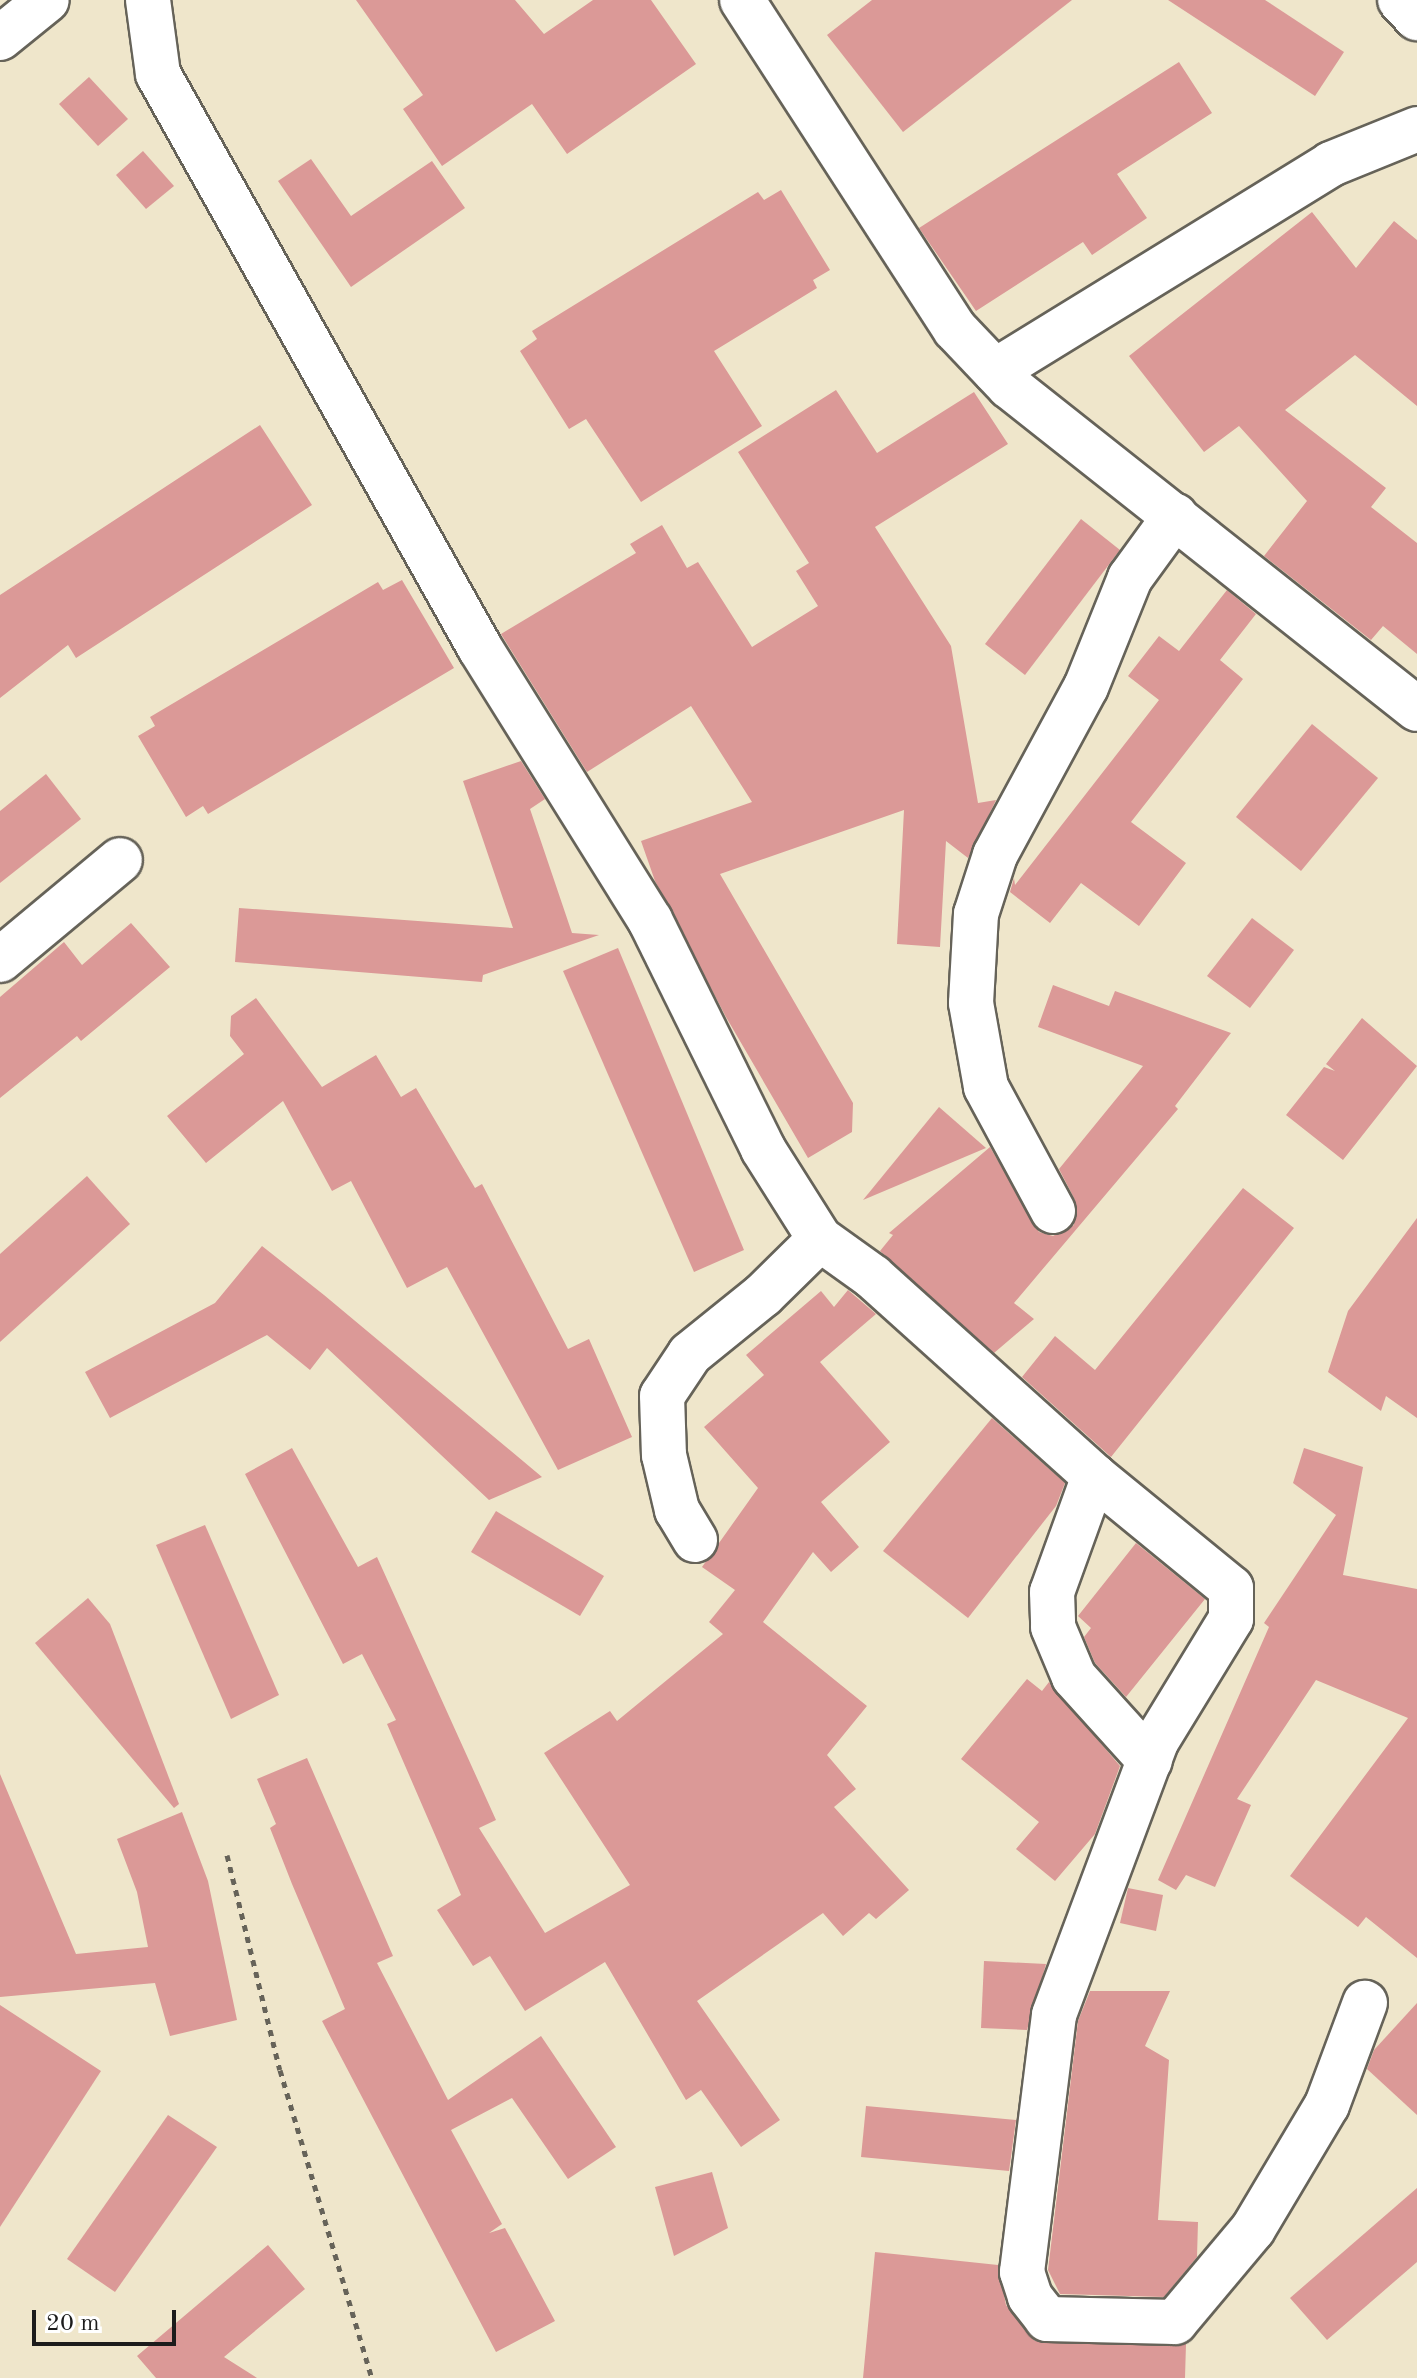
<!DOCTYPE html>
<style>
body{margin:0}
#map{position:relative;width:1417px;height:2378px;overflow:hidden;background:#efe6cb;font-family:"Old Standard TT",serif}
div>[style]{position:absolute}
.building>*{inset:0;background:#db9997}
.path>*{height:5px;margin-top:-2.5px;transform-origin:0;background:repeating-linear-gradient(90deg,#666359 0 6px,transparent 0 12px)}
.roads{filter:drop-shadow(2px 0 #666359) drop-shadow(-2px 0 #666359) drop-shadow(0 2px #666359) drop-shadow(0 -2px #666359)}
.minor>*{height:44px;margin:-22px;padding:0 22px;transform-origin:22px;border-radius:22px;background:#fff}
span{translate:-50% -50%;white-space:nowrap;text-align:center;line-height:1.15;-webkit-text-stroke:7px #fff;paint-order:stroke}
.scale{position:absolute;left:32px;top:2310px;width:144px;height:36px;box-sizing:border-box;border:4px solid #1c1c1c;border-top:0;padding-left:10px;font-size:24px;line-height:28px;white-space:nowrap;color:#1c1c1c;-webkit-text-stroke:6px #fff;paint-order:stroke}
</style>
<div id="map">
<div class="building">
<div style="clip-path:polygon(356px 0,515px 0,544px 34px,593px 0,651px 0,696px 64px,567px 154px,532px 104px,442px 166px,403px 109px,423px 95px)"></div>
<div style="clip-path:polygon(872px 0,1072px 0,903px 132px,827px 35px)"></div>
<div style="clip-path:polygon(1168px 0,1265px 0,1344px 52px,1315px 96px)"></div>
<div style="clip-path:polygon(1179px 62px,1212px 113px,1117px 174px,1147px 218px,1092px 255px,1083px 242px,976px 311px,919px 228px)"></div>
<div style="clip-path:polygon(89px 77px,128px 119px,98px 146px,59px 104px)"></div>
<div style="clip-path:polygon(143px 151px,174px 186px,146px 209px,116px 175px)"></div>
<div style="clip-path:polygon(311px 159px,351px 216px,432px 161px,465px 208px,351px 287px,278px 181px)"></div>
<div style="clip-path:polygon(781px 190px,830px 270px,813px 280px,817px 288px,714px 351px,762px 426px,641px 502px,586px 419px,569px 429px,520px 351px,537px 339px,532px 331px,758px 192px,764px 200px)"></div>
<div style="clip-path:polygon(1312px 212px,1356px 268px,1394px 221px,1417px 240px,1417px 406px,1355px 355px,1285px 410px,1386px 488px,1371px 507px,1417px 543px,1417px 654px,1383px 626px,1371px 640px,1264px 556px,1307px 501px,1239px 426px,1204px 452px,1129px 356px)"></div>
<div style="clip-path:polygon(836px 390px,877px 453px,974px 392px,1008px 444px,875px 527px,951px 646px,978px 803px,996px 800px,968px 858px,946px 841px,940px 947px,897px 944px,904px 810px,720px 874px,853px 1103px,852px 1132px,808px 1158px,726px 1017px,655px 881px,641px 841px,752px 802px,691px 706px,587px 772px,501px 634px,636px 553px,630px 544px,662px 525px,687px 568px,698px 562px,752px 647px,818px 606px,796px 571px,809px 563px,738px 452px)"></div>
<div style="clip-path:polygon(260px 425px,312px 505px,76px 658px,68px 645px,0 698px,0 595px)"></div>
<div style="clip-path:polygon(1081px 519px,1120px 550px,1025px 675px,985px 644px)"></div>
<div style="clip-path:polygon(402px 580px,454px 668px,208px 814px,203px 806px,186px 817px,138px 736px,155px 726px,150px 717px,378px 582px,383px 590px)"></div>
<div style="clip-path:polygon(1227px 590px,1256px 614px,1220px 660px,1243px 679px,1131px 822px,1186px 863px,1139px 926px,1081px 883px,1050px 923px,1010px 892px,1014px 878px,1015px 885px,1159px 700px,1128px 676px,1159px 636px,1179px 651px)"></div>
<div style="clip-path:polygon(1312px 724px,1378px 778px,1301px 871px,1236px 817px)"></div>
<div style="clip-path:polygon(521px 761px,545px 799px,530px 809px,572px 933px,599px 935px,483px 975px,482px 982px,235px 962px,239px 908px,513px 928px,463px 781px)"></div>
<div style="clip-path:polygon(46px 774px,81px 819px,0 883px,0 811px)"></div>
<div style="clip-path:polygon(1252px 918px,1294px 950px,1250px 1008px,1207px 976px)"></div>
<div style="clip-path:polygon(131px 923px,170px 967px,81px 1041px,77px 1036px,0 1098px,0 997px,64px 942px,82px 965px)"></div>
<div style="clip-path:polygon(618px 948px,744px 1250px,694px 1272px,563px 971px)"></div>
<div style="clip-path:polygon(1053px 985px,1109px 1006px,1115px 991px,1231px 1033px,1175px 1106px,1178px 1109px,1014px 1303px,1034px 1319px,994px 1353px,880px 1251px,893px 1235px,889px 1233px,990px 1147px,1039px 1232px,1053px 1236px,1074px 1225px,1075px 1200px,1059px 1169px,1143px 1066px,1038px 1027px)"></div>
<div style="clip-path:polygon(256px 998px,322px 1087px,376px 1055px,401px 1097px,416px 1088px,475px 1188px,482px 1184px,568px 1349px,589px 1339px,632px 1437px,558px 1470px,447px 1267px,407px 1288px,351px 1181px,332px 1191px,283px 1101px,206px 1163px,167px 1116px,244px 1054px,230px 1036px,231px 1016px)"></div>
<div style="clip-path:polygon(1362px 1018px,1417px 1066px,1343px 1160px,1286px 1115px,1324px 1067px,1335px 1071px,1326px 1064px)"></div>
<div style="clip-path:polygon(939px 1107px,986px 1148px,863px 1200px)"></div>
<div style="clip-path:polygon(87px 1176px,130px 1224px,0 1342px,0 1254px)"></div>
<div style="clip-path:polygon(1243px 1188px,1294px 1228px,1111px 1457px,1022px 1377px,1055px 1336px,1095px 1370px)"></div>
<div style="clip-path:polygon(1417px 1218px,1417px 1418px,1386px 1396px,1381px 1411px,1328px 1372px,1348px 1311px)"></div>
<div style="clip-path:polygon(262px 1246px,324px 1295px,542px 1477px,489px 1500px,327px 1348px,310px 1370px,267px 1335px,110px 1418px,85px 1372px,215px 1303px)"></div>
<div style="clip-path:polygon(848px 1290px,876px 1314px,820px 1362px,890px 1442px,821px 1502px,859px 1547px,831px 1572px,813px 1552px,763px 1622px,867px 1706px,827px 1755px,856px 1789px,834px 1807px,909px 1890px,876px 1919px,869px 1913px,843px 1936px,823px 1913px,697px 2001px,780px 2120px,741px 2147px,701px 2090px,686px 2100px,605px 1962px,525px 2011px,490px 1956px,473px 1966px,437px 1910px,461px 1895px,387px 1724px,396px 1720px,362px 1654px,343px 1664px,245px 1474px,292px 1448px,358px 1567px,377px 1557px,496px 1820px,479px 1828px,545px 1933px,630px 1885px,544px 1753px,610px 1711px,617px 1721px,723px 1634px,709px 1622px,735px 1590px,702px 1567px,758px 1488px,704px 1427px,764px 1375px,746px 1355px,821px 1291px,834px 1307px)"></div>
<div style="clip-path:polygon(992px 1418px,1065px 1483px,1056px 1506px,968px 1618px,883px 1551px)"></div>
<div style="clip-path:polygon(1304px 1448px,1363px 1467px,1343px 1575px,1417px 1589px,1417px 1958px,1366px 1917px,1358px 1927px,1290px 1876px,1408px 1718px,1316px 1680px,1237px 1799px,1251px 1805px,1215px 1887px,1186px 1875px,1176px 1890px,1158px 1880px,1269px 1627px,1264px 1623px,1336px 1515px,1293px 1483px)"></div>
<div style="clip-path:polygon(496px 1511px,604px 1576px,580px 1616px,471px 1552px)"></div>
<div style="clip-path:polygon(205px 1525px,279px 1695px,231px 1719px,156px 1545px)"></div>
<div style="clip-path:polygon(1136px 1543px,1205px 1599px,1126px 1697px,1095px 1663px,1084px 1637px,1091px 1628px,1078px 1616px)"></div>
<div style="clip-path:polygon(88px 1598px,110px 1624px,179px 1804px,174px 1808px,35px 1643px)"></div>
<div style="clip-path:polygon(1027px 1679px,1042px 1691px,1049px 1682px,1120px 1766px,1095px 1834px,1055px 1881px,1016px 1849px,1039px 1822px,961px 1759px)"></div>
<div style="clip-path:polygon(307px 1758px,393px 1956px,377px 1963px,448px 2100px,541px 2036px,616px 2147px,568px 2179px,512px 2098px,451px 2130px,502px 2224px,489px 2233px,505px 2228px,555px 2321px,496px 2352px,322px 2021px,345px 2009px,292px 1884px,270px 1828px,276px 1824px,257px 1779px)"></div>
<div style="clip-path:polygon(0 1774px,76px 1954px,148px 1947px,137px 1892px,117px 1839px,182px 1812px,208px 1881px,237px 2020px,170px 2036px,155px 1983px,0 1997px)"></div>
<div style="clip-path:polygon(1128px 1888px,1163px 1895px,1156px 1931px,1120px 1923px)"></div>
<div style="clip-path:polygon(984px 1961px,1046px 1964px,1027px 2030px,981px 2028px)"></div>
<div style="clip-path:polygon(1090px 1991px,1170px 1991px,1145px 2046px,1169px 2060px,1158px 2220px,1198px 2222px,1197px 2257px,1164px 2297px,1060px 2294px,1048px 2270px,1078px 2021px)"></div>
<div style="clip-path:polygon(1417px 2003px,1417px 2115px,1367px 2069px,1374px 2050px)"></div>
<div style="clip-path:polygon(0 2005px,101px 2071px,0 2227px)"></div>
<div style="clip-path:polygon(866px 2106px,1016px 2120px,1009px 2171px,861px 2157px)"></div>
<div style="clip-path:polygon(168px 2115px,217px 2147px,115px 2292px,67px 2259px)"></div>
<div style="clip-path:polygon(712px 2172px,728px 2228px,674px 2256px,655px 2187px)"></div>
<div style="clip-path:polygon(1417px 2188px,1417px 2262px,1327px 2340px,1290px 2298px)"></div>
<div style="clip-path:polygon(268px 2245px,305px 2289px,224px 2357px,257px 2378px,156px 2378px,137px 2356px)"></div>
<div style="clip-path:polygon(875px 2252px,998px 2265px,1006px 2305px,1035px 2341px,1186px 2344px,1185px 2378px,863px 2378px)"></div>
</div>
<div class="path">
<div style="left:227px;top:1855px;width:221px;rotate:76.2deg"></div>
<div style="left:280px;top:2070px;width:321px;rotate:73.4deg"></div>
</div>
<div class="roads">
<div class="minor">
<div style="left:148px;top:0;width:75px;rotate:82.3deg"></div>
<div style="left:158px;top:74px;width:658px;rotate:60.71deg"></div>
<div style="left:480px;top:648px;width:321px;rotate:58deg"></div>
<div style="left:650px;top:920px;width:255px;rotate:63.7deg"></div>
<div style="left:763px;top:1149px;width:107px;rotate:57.7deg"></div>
<div style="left:820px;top:1239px;width:80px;rotate:135.5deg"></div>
<div style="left:763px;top:1295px;width:94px;rotate:141.1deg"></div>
<div style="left:690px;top:1354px;width:50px;rotate:123.7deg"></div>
<div style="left:662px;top:1396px;width:59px;rotate:88.1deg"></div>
<div style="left:664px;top:1455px;width:57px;rotate:76.7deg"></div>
<div style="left:677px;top:1510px;width:35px;rotate:59deg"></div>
<div style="left:742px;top:0;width:392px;rotate:57.1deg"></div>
<div style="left:955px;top:329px;width:79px;rotate:46.5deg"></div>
<div style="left:1009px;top:386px;width:520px;rotate:38.37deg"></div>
<div style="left:1400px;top:0;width:25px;rotate:47deg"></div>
<div style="left:0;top:38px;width:60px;rotate:-39deg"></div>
<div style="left:995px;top:371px;width:395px;rotate:-31.6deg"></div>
<div style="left:1331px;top:164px;width:93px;rotate:-22.1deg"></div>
<div style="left:0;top:960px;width:156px;rotate:-39.8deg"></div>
<div style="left:1053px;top:1211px;width:141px;rotate:-118.4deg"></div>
<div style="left:986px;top:1087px;width:85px;rotate:-100.1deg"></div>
<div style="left:971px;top:1003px;width:89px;rotate:-86.8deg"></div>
<div style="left:976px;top:914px;width:62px;rotate:-72.1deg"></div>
<div style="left:995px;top:855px;width:191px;rotate:-61.6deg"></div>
<div style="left:1086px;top:687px;width:118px;rotate:-68deg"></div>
<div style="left:1130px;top:578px;width:77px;rotate:-54deg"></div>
<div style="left:820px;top:1239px;width:65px;rotate:35.6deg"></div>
<div style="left:873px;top:1277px;width:297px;rotate:42deg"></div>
<div style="left:1094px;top:1476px;width:177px;rotate:39.3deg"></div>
<div style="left:1231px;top:1588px;width:31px;rotate:90deg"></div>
<div style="left:1231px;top:1619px;width:144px;rotate:121.4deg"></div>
<div style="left:1156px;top:1742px;width:291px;rotate:110.5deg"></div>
<div style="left:1054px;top:2015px;width:259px;rotate:97.1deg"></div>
<div style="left:1022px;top:2272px;width:26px;rotate:72deg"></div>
<div style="left:1030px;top:2297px;width:28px;rotate:52deg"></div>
<div style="left:1047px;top:2319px;width:128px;rotate:1.3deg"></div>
<div style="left:1175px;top:2322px;width:121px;rotate:-50deg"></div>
<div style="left:1253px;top:2229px;width:144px;rotate:-59.2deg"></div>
<div style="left:1327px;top:2105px;width:109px;rotate:-69.6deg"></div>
<div style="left:1094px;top:1476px;width:123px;rotate:109.9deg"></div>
<div style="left:1052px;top:1592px;width:35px;rotate:88deg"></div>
<div style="left:1053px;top:1627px;width:54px;rotate:67.2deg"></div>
<div style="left:1074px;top:1677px;width:113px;rotate:47.9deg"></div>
</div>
</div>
<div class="scale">20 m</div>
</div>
